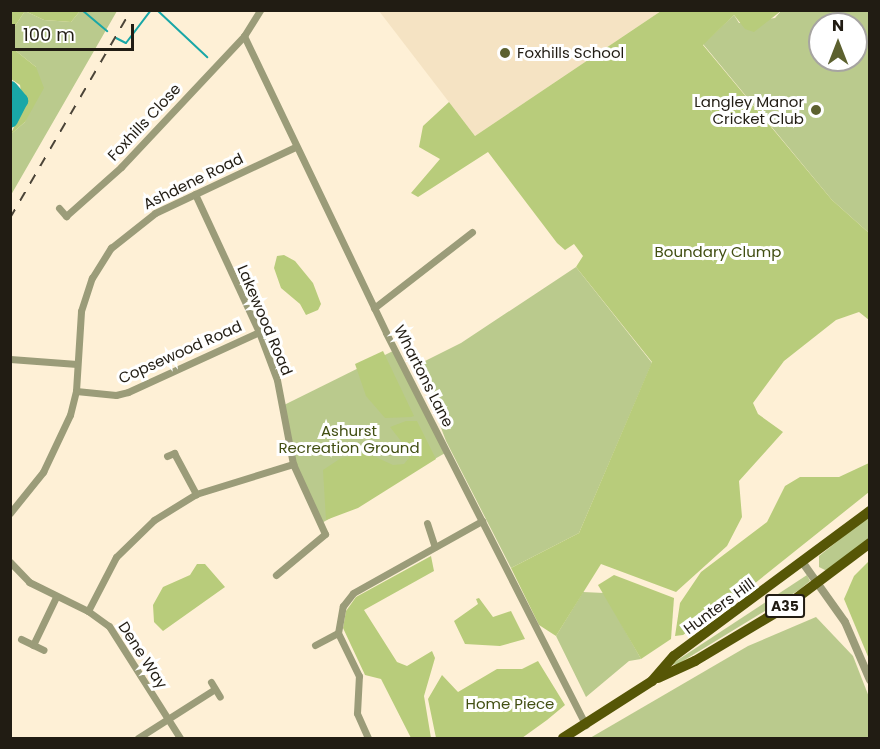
<!DOCTYPE html>
<style>
body{margin:0}
#map{position:relative;width:880px;height:749px;overflow:hidden;background:#fef0d6;font-family:Poppins,sans-serif}
div>[style]{position:absolute}
.built>*{inset:0;background:#f5e3c3}
.green>*{inset:0;background:#baca8d}
.forest>*{inset:0;background:#b8cc7b}
.stream>*{height:2px;margin:-1px;padding:0 1px;transform-origin:1px;border-radius:1px;background:#19a7a7}
.river>*{height:15px;margin:-7.5px;padding:0 7.5px;transform-origin:7.5px;border-radius:7.5px;background:#19a7a7}
.minor>*{height:7px;margin:-3.5px;padding:0 3.5px;transform-origin:3.5px;border-radius:3.5px;background:#9b9c79}
.tertiary>*{height:8px;margin:-4px;padding:0 4px;transform-origin:4px;border-radius:4px;background:#9b9c79}
.primary>*{height:10px;margin:-5px;padding:0 5px;transform-origin:5px;border-radius:5px;background:#565606}
.rail>*{height:2px;margin-top:-1px;transform-origin:0;background:repeating-linear-gradient(90deg,#4b4438 0 10px,transparent 0 20px)}
.dots>*{width:16px;height:16px;translate:-50% -50%;box-sizing:border-box;border:3px solid #fff;border-radius:50%}
span{translate:-50% -50%;white-space:nowrap;text-align:center;line-height:1.15;-webkit-text-stroke:6px #fff;paint-order:stroke}
.shield-label span{padding:2px 4px;background:#fff;border:2px solid;border-radius:4px;-webkit-text-stroke-width:0}
.shield-label{font-size:14px;color:#211c13;font-weight:700}
.poi-label{font-size:15px;color:#211c13}
.left{translate:0 -50%;text-align:left}
.right{translate:-100% -50%;text-align:right}
.street-label{font-size:15px;color:#211c13}
.park-label{font-size:15px;color:#424f13}
.frame{position:absolute;inset:0;border:12px solid #211c13;pointer-events:none}
.north{position:absolute;left:808px;top:12px;width:60px;height:60px;box-sizing:border-box;background:#fff;border:2px solid #a6a4a1;border-radius:50%;rotate:0deg;font-size:16px;font-weight:700;line-height:24px;text-align:center;color:#211c13}
.north::after{content:'';display:block;margin:auto;width:21px;height:27px;background:#5c612f;clip-path:polygon(50% 0,100% 100%,50% 72%,0 100%)}
.scale{position:absolute;left:12px;top:24px;width:122px;height:27px;box-sizing:border-box;border:3px solid #211c13;border-top:0;padding-left:8px;font-size:18px;line-height:21px;white-space:nowrap;color:#211c13;-webkit-text-stroke:4px #fff;paint-order:stroke}
</style>
<div id="map">
<div class="built">
<div style="clip-path:polygon(379px 11px,661px 11px,475px 136px)"></div>
</div>
<div class="green">
<div style="clip-path:polygon(evenodd,867px 10px,869px 13px,869px 233px,832px 200px,703px 44px,734px 15px,739px 23px,775px 18px,781px 11px,867px 10px,820px 24px,856px 24px,856px 60px,820px 60px,820px 24px)"></div>
<div style="clip-path:polygon(25px 11px,44px 20px,71px 22px,80px 11px,117px 11px,11px 195px,11px 134px,25px 122px,36px 67px,11px 47px,11px 32px)"></div>
<div style="clip-path:polygon(576px 267px,652px 363px,579px 533px,511px 568px,446px 441px,417px 365px,461px 343px)"></div>
<div style="clip-path:polygon(395px 350px,447px 452px,320px 524px,299px 483px,282px 406px)"></div>
<div style="clip-path:polygon(869px 516px,869px 539px,827px 571px,819px 567px,819px 556px)"></div>
<div style="clip-path:polygon(807px 575px,810px 581px,799px 590px,678px 664px,670px 665px)"></div>
<div style="clip-path:polygon(583px 592px,604px 593px,641px 659px,629px 661px,586px 697px,556px 636px)"></div>
<div style="clip-path:polygon(816px 617px,853px 656px,869px 697px,869px 738px,590px 738px,748px 646px)"></div>
</div>
<div class="forest">
<div style="clip-path:polygon(11px 10px,80px 10px,80px 11px,71px 22px,44px 20px,25px 11px,11px 32px)"></div>
<div style="clip-path:polygon(661px 11px,781px 11px,754px 32px,745px 29px,734px 15px,703px 45px,832px 200px,869px 233px,869px 320px,859px 312px,836px 320px,784px 361px,753px 403px,758px 414px,783px 432px,739px 481px,742px 517px,727px 546px,676px 592px,601px 564px,556px 636px,539px 625px,511px 568px,579px 533px,652px 362px,576px 267px,583px 256px,574px 244px,565px 250px,557px 243px,488px 152px,418px 197px,411px 193px,440px 159px,419px 147px,423px 126px,449px 102px,475px 136px)"></div>
<div style="clip-path:polygon(11px 47px,36px 67px,44px 88px,25px 122px,11px 134px,23px 105px,20px 85px,11px 79px)"></div>
<div style="clip-path:polygon(284px 255px,295px 261px,313px 283px,321px 304px,318px 310px,306px 315px,300px 304px,281px 288px,274px 268px,277px 256px)"></div>
<div style="clip-path:polygon(383px 351px,414px 416px,411px 417px,385px 418px,366px 396px,355px 364px)"></div>
<div style="clip-path:polygon(406px 421px,417px 421px,436px 459px,358px 508px,326px 520px,323px 470px,341px 458px,367px 453px,393px 465px,404px 464px,409px 458px,408px 450px,390px 427px)"></div>
<div style="clip-path:polygon(869px 463px,869px 492px,749px 588px,683px 635px,675px 636px,680px 603px,701px 572px,767px 522px,785px 486px,800px 477px,839px 477px)"></div>
<div style="clip-path:polygon(431px 556px,434px 571px,364px 610px,397px 662px,407px 666px,432px 651px,435px 658px,424px 696px,431px 738px,411px 738px,381px 679px,365px 675px,343px 628px,346px 611px,356px 597px)"></div>
<div style="clip-path:polygon(869px 561px,869px 659px,844px 599px,854px 576px)"></div>
<div style="clip-path:polygon(197px 564px,205px 564px,225px 587px,163px 631px,154px 622px,153px 605px,163px 587px,190px 575px)"></div>
<div style="clip-path:polygon(614px 575px,674px 598px,671px 639px,641px 659px,598px 585px)"></div>
<div style="clip-path:polygon(479px 598px,493px 617px,511px 611px,525px 639px,500px 646px,465px 644px,454px 621px,478px 604px,476px 599px)"></div>
<div style="clip-path:polygon(538px 661px,565px 705px,547px 720px,522px 738px,436px 738px,428px 699px,442px 675px,458px 692px,497px 669px,522px 669px)"></div>
</div>
<div class="stream">
<div style="left:82px;top:10px;width:33px;rotate:40deg"></div>
<div style="left:157px;top:10px;width:69px;rotate:43.2deg"></div>
<div style="left:116px;top:38px;width:11px;rotate:27deg"></div>
<div style="left:126px;top:43px;width:41px;rotate:-52.9deg"></div>
</div>
<div class="river">
<div style="left:10px;top:88px;width:16px;rotate:50deg"></div>
<div style="left:20px;top:100px;width:22px;rotate:117deg"></div>
</div>
<div class="minor">
<div style="left:244px;top:36px;width:329px;rotate:64.4deg"></div>
<div style="left:386px;top:333px;width:440px;rotate:63deg"></div>
<div style="left:244px;top:36px;width:31px;rotate:-58deg"></div>
<div style="left:195px;top:194px;width:152px;rotate:65.1deg"></div>
<div style="left:259px;top:332px;width:51px;rotate:69.4deg"></div>
<div style="left:277px;top:380px;width:86px;rotate:79.2deg"></div>
<div style="left:293px;top:464px;width:77px;rotate:65.4deg"></div>
<div style="left:325px;top:534px;width:64px;rotate:140.1deg"></div>
<div style="left:59px;top:208px;width:11px;rotate:49deg"></div>
<div style="left:66px;top:216px;width:74px;rotate:-41.7deg"></div>
<div style="left:121px;top:167px;width:180px;rotate:-46.8deg"></div>
<div style="left:374px;top:308px;width:124px;rotate:-37.8deg"></div>
<div style="left:10px;top:359px;width:67px;rotate:4.3deg"></div>
<div style="left:76px;top:391px;width:40px;rotate:5.7deg"></div>
<div style="left:116px;top:395px;width:12px;rotate:-14deg"></div>
<div style="left:128px;top:392px;width:144px;rotate:-24.6deg"></div>
<div style="left:167px;top:456px;width:8px;rotate:-23deg"></div>
<div style="left:174px;top:453px;width:47px;rotate:61.8deg"></div>
<div style="left:10px;top:513px;width:53px;rotate:-51.2deg"></div>
<div style="left:43px;top:472px;width:63px;rotate:-64.7deg"></div>
<div style="left:70px;top:415px;width:25px;rotate:-76deg"></div>
<div style="left:76px;top:391px;width:80px;rotate:-86.4deg"></div>
<div style="left:81px;top:311px;width:35px;rotate:-72deg"></div>
<div style="left:92px;top:278px;width:36px;rotate:-58deg"></div>
<div style="left:111px;top:248px;width:56px;rotate:-38.5deg"></div>
<div style="left:155px;top:213px;width:155px;rotate:-25.2deg"></div>
<div style="left:427px;top:523px;width:25px;rotate:72deg"></div>
<div style="left:10px;top:562px;width:28px;rotate:46deg"></div>
<div style="left:29px;top:582px;width:66px;rotate:26.2deg"></div>
<div style="left:88px;top:611px;width:26px;rotate:36deg"></div>
<div style="left:109px;top:626px;width:133px;rotate:57.6deg"></div>
<div style="left:88px;top:611px;width:61px;rotate:-62.6deg"></div>
<div style="left:116px;top:557px;width:53px;rotate:-44.2deg"></div>
<div style="left:154px;top:520px;width:49px;rotate:-31.8deg"></div>
<div style="left:196px;top:494px;width:102px;rotate:-17.2deg"></div>
<div style="left:21px;top:639px;width:25px;rotate:26deg"></div>
<div style="left:33px;top:645px;width:53px;rotate:-64.4deg"></div>
<div style="left:315px;top:645px;width:26px;rotate:-28deg"></div>
<div style="left:211px;top:682px;width:17px;rotate:59deg"></div>
<div style="left:138px;top:738px;width:91px;rotate:-32.5deg"></div>
<div style="left:368px;top:738px;width:27px;rotate:-114deg"></div>
<div style="left:357px;top:713px;width:37px;rotate:-87deg"></div>
<div style="left:359px;top:676px;width:48px;rotate:-116deg"></div>
<div style="left:338px;top:633px;width:27px;rotate:-80deg"></div>
<div style="left:343px;top:606px;width:16px;rotate:-52deg"></div>
<div style="left:353px;top:593px;width:148px;rotate:-29.2deg"></div>
</div>
<div class="tertiary">
<div style="left:803px;top:563px;width:72px;rotate:54.6deg"></div>
<div style="left:845px;top:622px;width:63px;rotate:66.7deg"></div>
</div>
<div class="primary">
<div style="left:658px;top:678px;width:41px;rotate:-24.7deg"></div>
<div style="left:695px;top:661px;width:101px;rotate:-30.9deg"></div>
<div style="left:782px;top:609px;width:110px;rotate:-36.9deg"></div>
<div style="left:563px;top:738px;width:106px;rotate:-32.6deg"></div>
<div style="left:652px;top:681px;width:33px;rotate:-49deg"></div>
<div style="left:674px;top:656px;width:244px;rotate:-36.5deg"></div>
</div>
<div class="rail">
<div style="left:10px;top:218px;width:241px;rotate:-59.8deg"></div>
</div>
<div class="dots">
<div style="left:505px;top:53px;background:#5c612f"></div>
<div style="left:816px;top:110px;background:#5c612f"></div>
</div>
<div class="shield-label">
<span style="left:785px;top:606px">A35</span>
</div>
<div class="poi-label">
<span class="left" style="left:517px;top:53px">Foxhills School</span>
<span class="right" style="left:804px;top:110px">Langley Manor<br>Cricket Club</span>
</div>
<div class="street-label">
<span style="left:144px;top:122px;rotate:-47deg">Foxhills Close</span>
<span style="left:193px;top:181px;rotate:-26deg">Ashdene Road</span>
<span style="left:265px;top:320px;rotate:67deg">Lakewood Road</span>
<span style="left:180px;top:352px;rotate:-24deg">Copsewood Road</span>
<span style="left:424px;top:376px;rotate:63deg">Whartons Lane</span>
<span style="left:719px;top:606px;rotate:-36deg">Hunters Hill</span>
<span style="left:143px;top:655px;rotate:57deg">Dene Way</span>
</div>
<div class="park-label">
<span style="left:718px;top:252px">Boundary Clump</span>
<span style="left:349px;top:439px">Ashurst<br>Recreation Ground</span>
<span style="left:510px;top:704px">Home Piece</span>
</div>
<div class="frame"></div>
<div class="north">N</div>
<div class="scale">100 m</div>
</div>
